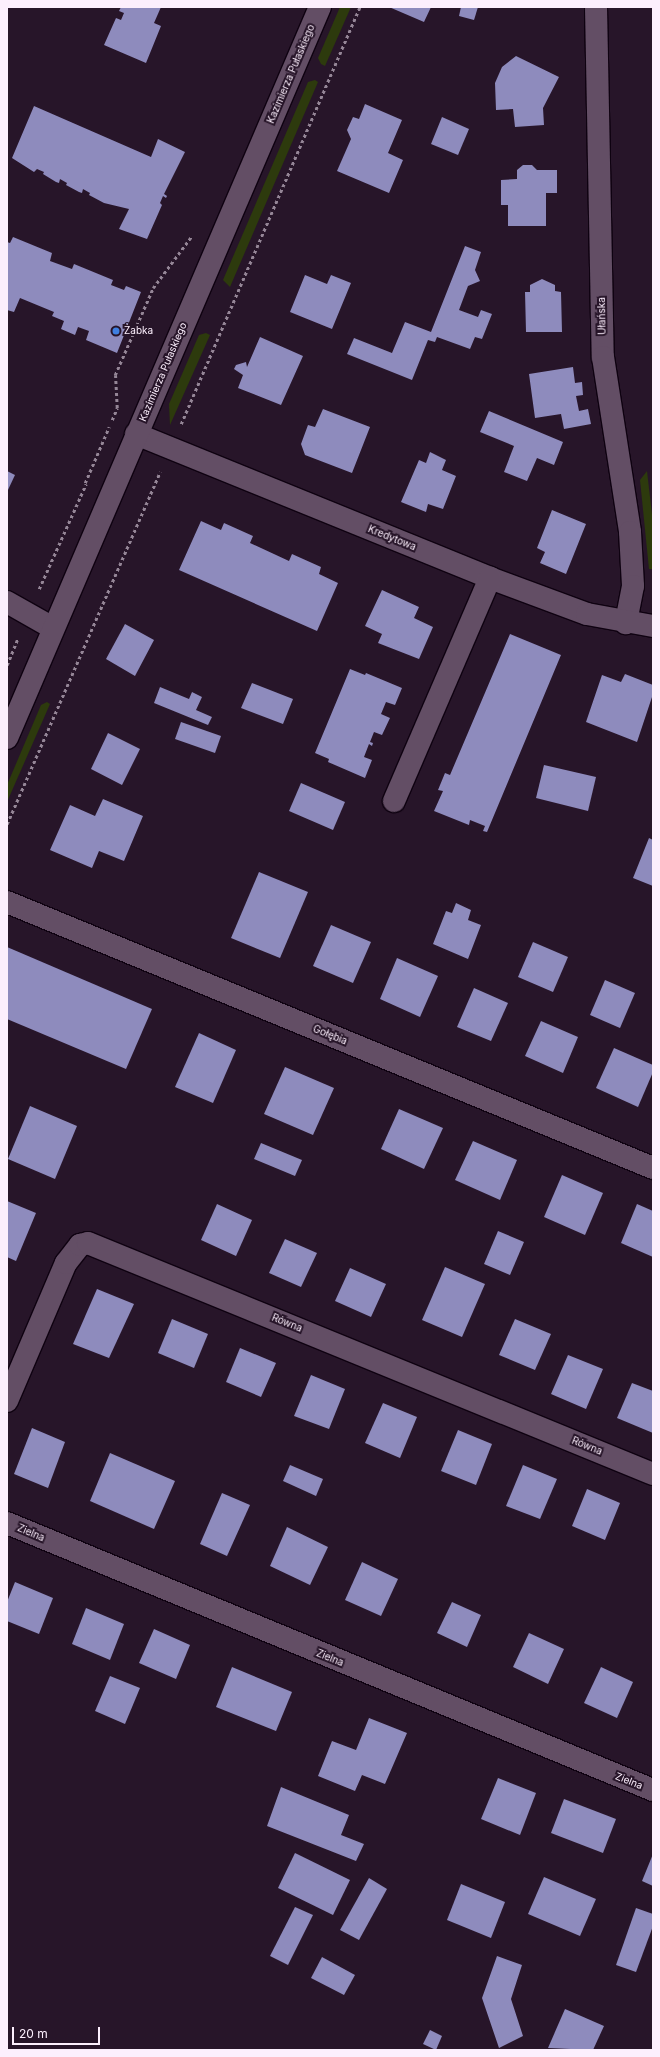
<!DOCTYPE html>
<meta charset="utf-8">
<style>
body{margin:0}
#map{position:relative;width:660px;height:2057px;overflow:hidden;background:#271529;font-family:Inter,sans-serif}
div>[style]{position:absolute}
.green>*{inset:0;background:#2d3a0d}
.building>*{inset:0;background:#8e8bbd}
.path>*{height:2.5px;margin-top:-1.25px;transform-origin:0;background:repeating-linear-gradient(90deg,#958697 0 3px,transparent 0 6px)}
.roads{filter:drop-shadow(1px 0 #0f0211) drop-shadow(-1px 0 #0f0211) drop-shadow(0 1px #0f0211) drop-shadow(0 -1px #0f0211)}
.minor>*{height:22px;margin:-11px;padding:0 11px;transform-origin:11px;border-radius:11px;background:#634e65}
.dots>*{width:11px;height:11px;translate:-50% -50%;box-sizing:border-box;border:2px solid #271529;border-radius:50%}
span{translate:-50% -50%;white-space:nowrap;text-align:center;line-height:1.15;-webkit-text-stroke:4px #271529;paint-order:stroke}
.street-label{font-size:10px;color:#fceffd}
.poi-label{font-size:10px;color:#fceffd}
.left{translate:0 -50%;text-align:left}
.frame{position:absolute;inset:0;border:8px solid #fceffd;pointer-events:none}
.scale{position:absolute;left:12px;top:2027px;width:88px;height:18px;box-sizing:border-box;border:2px solid #fceffd;border-top:0;padding-left:5px;font-size:12px;line-height:14px;white-space:nowrap;color:#fceffd;-webkit-text-stroke:3px #271529;paint-order:stroke}
</style>
<div id="map">
<div class="green">
<div style="clip-path:polygon(340px 7px,351px 7px,325px 66px,321px 64px,318px 58px)"></div>
<div style="clip-path:polygon(315px 80px,318px 82px,230px 287px,223px 280px,308px 82px)"></div>
<div style="clip-path:polygon(206px 333px,210px 335px,170px 425px,169px 404px,199px 335px)"></div>
<div style="clip-path:polygon(647px 471px,653px 523px,653px 569px,649px 569px,640px 480px)"></div>
<div style="clip-path:polygon(47px 702px,50px 704px,7px 802px,7px 785px,41px 705px)"></div>
</div>
<div class="building">
<div style="clip-path:polygon(121px 7px,161px 7px,154px 23px,161px 26px,146px 63px,104px 45px,116px 18px,121px 20px,124px 13px,119px 11px)"></div>
<div style="clip-path:polygon(389px 7px,431px 7px,424px 22px)"></div>
<div style="clip-path:polygon(461px 7px,478px 7px,474px 20px,459px 16px)"></div>
<div style="clip-path:polygon(516px 56px,559px 77px,543px 108px,544px 125px,515px 127px,513px 109px,496px 110px,495px 83px,502px 67px)"></div>
<div style="clip-path:polygon(365px 104px,402px 120px,388px 153px,403px 160px,389px 193px,337px 171px,351px 139px,347px 130px,353px 117px,359px 119px)"></div>
<div style="clip-path:polygon(34px 106px,151px 157px,158px 139px,185px 152px,164px 194px,167px 196px,166px 198px,163px 196px,160px 203px,162px 205px,147px 239px,119px 229px,129px 209px,104px 203px,89px 195px,90px 193px,83px 189px,82px 193px,79px 192px,66px 185px,67px 183px,60px 179px,59px 183px,56px 182px,43px 174px,44px 172px,37px 169px,34px 172px,12px 158px)"></div>
<div style="clip-path:polygon(442px 117px,469px 129px,458px 155px,431px 144px)"></div>
<div style="clip-path:polygon(523px 165px,532px 165px,537px 170px,557px 170px,557px 193px,546px 193px,546px 226px,508px 226px,508px 205px,501px 205px,501px 180px,517px 179px,517px 170px)"></div>
<div style="clip-path:polygon(13px 237px,52px 253px,50px 261px,72px 269px,74px 264px,113px 280px,111px 285px,124px 290px,126px 286px,141px 292px,117px 353px,86px 340px,89px 331px,78px 327px,75px 335px,61px 329px,64px 321px,52px 316px,54px 312px,20px 298px,14px 312px,7px 310px,7px 242px,10px 243px)"></div>
<div style="clip-path:polygon(465px 246px,481px 252px,475px 270px,480px 281px,468px 286px,459px 310px,478px 317px,481px 310px,492px 314px,482px 339px,475px 337px,470px 349px,437px 337px,435px 342px,428px 340px,412px 380px,347px 354px,354px 338px,392px 353px,405px 322px,431px 332px)"></div>
<div style="clip-path:polygon(305px 275px,327px 284px,331px 275px,351px 283px,332px 329px,290px 312px)"></div>
<div style="clip-path:polygon(542px 279px,555px 285px,555px 291px,561px 292px,562px 332px,526px 332px,525px 292px,530px 292px,530px 285px)"></div>
<div style="clip-path:polygon(260px 337px,303px 356px,281px 405px,238px 388px,243px 375px,234px 369px,236px 365px,246px 362px,247px 367px)"></div>
<div style="clip-path:polygon(573px 367px,575px 383px,582px 382px,583px 395px,576px 396px,579px 411px,588px 409px,591px 424px,564px 429px,561px 414px,535px 418px,529px 374px)"></div>
<div style="clip-path:polygon(323px 409px,370px 427px,352px 473px,305px 455px,301px 444px,308px 425px,315px 427px)"></div>
<div style="clip-path:polygon(489px 411px,563px 442px,554px 465px,537px 458px,527px 481px,504px 472px,514px 446px,480px 432px)"></div>
<div style="clip-path:polygon(430px 452px,446px 460px,442px 470px,456px 476px,443px 509px,428px 504px,426px 512px,401px 502px,419px 460px,426px 463px)"></div>
<div style="clip-path:polygon(7px 471px,15px 475px,7px 492px)"></div>
<div style="clip-path:polygon(552px 510px,586px 524px,566px 574px,540px 563px,545px 552px,537px 548px)"></div>
<div style="clip-path:polygon(201px 521px,221px 530px,224px 523px,253px 536px,250px 543px,289px 561px,292px 554px,321px 567px,319px 574px,338px 583px,317px 631px,179px 570px)"></div>
<div style="clip-path:polygon(382px 590px,419px 607px,414px 618px,433px 627px,419px 659px,378px 643px,382px 634px,365px 626px)"></div>
<div style="clip-path:polygon(125px 624px,154px 640px,135px 676px,106px 659px)"></div>
<div style="clip-path:polygon(510px 634px,561px 655px,487px 832px,483px 831px,485px 826px,470px 820px,469px 825px,434px 811px,443px 791px,438px 790px,445px 773px,450px 775px)"></div>
<div style="clip-path:polygon(350px 669px,365px 675px,366px 673px,402px 688px,395px 705px,386px 702px,381px 714px,390px 718px,382px 735px,374px 732px,370px 742px,373px 743px,372px 746px,369px 744px,364px 757px,372px 760px,365px 778px,328px 762px,329px 759px,315px 753px)"></div>
<div style="clip-path:polygon(625px 674px,653px 685px,653px 694px,637px 742px,586px 722px,602px 675px,621px 682px)"></div>
<div style="clip-path:polygon(252px 683px,293px 699px,283px 724px,241px 708px)"></div>
<div style="clip-path:polygon(160px 687px,189px 699px,192px 692px,202px 697px,196px 710px,212px 717px,208px 725px,154px 703px)"></div>
<div style="clip-path:polygon(181px 722px,221px 736px,215px 753px,175px 739px)"></div>
<div style="clip-path:polygon(108px 733px,140px 749px,122px 785px,91px 769px)"></div>
<div style="clip-path:polygon(544px 765px,596px 777px,588px 811px,536px 798px)"></div>
<div style="clip-path:polygon(301px 783px,345px 802px,333px 830px,289px 811px)"></div>
<div style="clip-path:polygon(103px 799px,143px 816px,124px 861px,99px 851px,92px 868px,50px 850px,70px 805px,95px 816px)"></div>
<div style="clip-path:polygon(649px 838px,653px 840px,653px 886px,633px 878px)"></div>
<div style="clip-path:polygon(259px 872px,308px 892px,280px 958px,231px 938px)"></div>
<div style="clip-path:polygon(456px 903px,471px 910px,468px 920px,481px 925px,468px 959px,433px 944px,446px 911px,452px 913px)"></div>
<div style="clip-path:polygon(331px 925px,371px 942px,353px 983px,313px 966px)"></div>
<div style="clip-path:polygon(533px 942px,568px 957px,553px 992px,518px 977px)"></div>
<div style="clip-path:polygon(7px 947px,152px 1009px,126px 1069px,7px 1019px)"></div>
<div style="clip-path:polygon(397px 958px,438px 976px,420px 1017px,380px 999px)"></div>
<div style="clip-path:polygon(605px 980px,635px 993px,620px 1028px,590px 1015px)"></div>
<div style="clip-path:polygon(474px 988px,508px 1003px,491px 1041px,457px 1027px)"></div>
<div style="clip-path:polygon(541px 1021px,578px 1037px,563px 1073px,525px 1056px)"></div>
<div style="clip-path:polygon(199px 1033px,236px 1050px,213px 1103px,175px 1087px)"></div>
<div style="clip-path:polygon(614px 1048px,653px 1065px,653px 1072px,638px 1107px,596px 1088px)"></div>
<div style="clip-path:polygon(285px 1067px,334px 1088px,313px 1135px,264px 1114px)"></div>
<div style="clip-path:polygon(30px 1106px,77px 1126px,55px 1179px,8px 1159px)"></div>
<div style="clip-path:polygon(399px 1109px,443px 1128px,424px 1169px,381px 1149px)"></div>
<div style="clip-path:polygon(473px 1141px,517px 1160px,500px 1200px,455px 1180px)"></div>
<div style="clip-path:polygon(261px 1143px,302px 1160px,295px 1176px,254px 1159px)"></div>
<div style="clip-path:polygon(562px 1175px,603px 1193px,585px 1235px,544px 1217px)"></div>
<div style="clip-path:polygon(7px 1201px,36px 1213px,16px 1261px,7px 1257px)"></div>
<div style="clip-path:polygon(217px 1204px,252px 1220px,236px 1256px,201px 1240px)"></div>
<div style="clip-path:polygon(637px 1204px,653px 1211px,653px 1257px,621px 1243px)"></div>
<div style="clip-path:polygon(498px 1231px,524px 1242px,510px 1275px,484px 1264px)"></div>
<div style="clip-path:polygon(285px 1239px,317px 1253px,301px 1287px,269px 1273px)"></div>
<div style="clip-path:polygon(445px 1267px,485px 1284px,462px 1337px,422px 1320px)"></div>
<div style="clip-path:polygon(350px 1268px,386px 1284px,371px 1317px,335px 1301px)"></div>
<div style="clip-path:polygon(97px 1289px,134px 1304px,109px 1358px,73px 1344px)"></div>
<div style="clip-path:polygon(172px 1319px,208px 1334px,194px 1368px,158px 1353px)"></div>
<div style="clip-path:polygon(515px 1319px,551px 1334px,535px 1370px,499px 1355px)"></div>
<div style="clip-path:polygon(240px 1348px,276px 1363px,261px 1397px,226px 1382px)"></div>
<div style="clip-path:polygon(568px 1355px,603px 1369px,586px 1409px,551px 1394px)"></div>
<div style="clip-path:polygon(311px 1375px,345px 1389px,329px 1429px,294px 1416px)"></div>
<div style="clip-path:polygon(632px 1383px,653px 1391px,653px 1433px,617px 1418px)"></div>
<div style="clip-path:polygon(383px 1403px,417px 1417px,400px 1458px,365px 1443px)"></div>
<div style="clip-path:polygon(32px 1428px,65px 1442px,48px 1488px,14px 1474px)"></div>
<div style="clip-path:polygon(458px 1430px,492px 1444px,476px 1485px,441px 1471px)"></div>
<div style="clip-path:polygon(110px 1453px,175px 1481px,154px 1529px,90px 1501px)"></div>
<div style="clip-path:polygon(290px 1465px,323px 1479px,316px 1496px,283px 1481px)"></div>
<div style="clip-path:polygon(523px 1465px,557px 1479px,540px 1519px,506px 1506px)"></div>
<div style="clip-path:polygon(587px 1489px,620px 1503px,605px 1540px,572px 1526px)"></div>
<div style="clip-path:polygon(222px 1493px,250px 1505px,227px 1556px,200px 1544px)"></div>
<div style="clip-path:polygon(287px 1527px,328px 1547px,310px 1585px,270px 1566px)"></div>
<div style="clip-path:polygon(362px 1562px,398px 1579px,381px 1616px,345px 1600px)"></div>
<div style="clip-path:polygon(15px 1582px,53px 1598px,39px 1634px,7px 1621px,7px 1602px)"></div>
<div style="clip-path:polygon(452px 1602px,481px 1615px,467px 1647px,437px 1633px)"></div>
<div style="clip-path:polygon(86px 1608px,124px 1624px,110px 1660px,72px 1644px)"></div>
<div style="clip-path:polygon(154px 1629px,190px 1645px,176px 1679px,139px 1663px)"></div>
<div style="clip-path:polygon(529px 1633px,564px 1649px,548px 1684px,513px 1667px)"></div>
<div style="clip-path:polygon(232px 1667px,292px 1692px,276px 1731px,216px 1707px)"></div>
<div style="clip-path:polygon(601px 1667px,633px 1682px,617px 1718px,584px 1703px)"></div>
<div style="clip-path:polygon(110px 1676px,140px 1688px,125px 1724px,95px 1711px)"></div>
<div style="clip-path:polygon(369px 1718px,407px 1733px,385px 1784px,362px 1775px,355px 1791px,318px 1776px,332px 1741px,356px 1750px)"></div>
<div style="clip-path:polygon(498px 1778px,536px 1793px,520px 1835px,481px 1819px)"></div>
<div style="clip-path:polygon(281px 1787px,349px 1815px,341px 1835px,364px 1844px,356px 1861px,267px 1826px)"></div>
<div style="clip-path:polygon(564px 1799px,616px 1819px,603px 1853px,551px 1833px)"></div>
<div style="clip-path:polygon(295px 1853px,350px 1880px,333px 1915px,278px 1888px)"></div>
<div style="clip-path:polygon(653px 1854px,653px 1886px,642px 1881px)"></div>
<div style="clip-path:polygon(544px 1877px,596px 1899px,580px 1936px,528px 1914px)"></div>
<div style="clip-path:polygon(369px 1878px,387px 1889px,359px 1940px,340px 1930px)"></div>
<div style="clip-path:polygon(461px 1884px,505px 1902px,491px 1938px,447px 1920px)"></div>
<div style="clip-path:polygon(295px 1907px,313px 1915px,288px 1965px,270px 1956px)"></div>
<div style="clip-path:polygon(636px 1908px,653px 1914px,653px 1926px,636px 1972px,616px 1965px)"></div>
<div style="clip-path:polygon(497px 1956px,522px 1965px,511px 1999px,523px 2036px,499px 2048px,482px 1998px)"></div>
<div style="clip-path:polygon(322px 1957px,355px 1975px,344px 1995px,311px 1978px)"></div>
<div style="clip-path:polygon(565px 2009px,604px 2026px,593px 2050px,548px 2048px)"></div>
<div style="clip-path:polygon(430px 2030px,442px 2036px,436px 2050px,423px 2044px)"></div>
</div>
<div class="path">
<div style="left:112px;top:420px;width:13px;rotate:-67deg"></div>
<div style="left:117px;top:408px;width:33px;rotate:-93deg"></div>
<div style="left:115px;top:375px;width:95px;rotate:-66.4deg"></div>
<div style="left:153px;top:288px;width:64px;rotate:-53.3deg"></div>
<div style="left:181px;top:424px;width:454px;rotate:-66.8deg"></div>
<div style="left:85px;top:483px;width:61px;rotate:-66.8deg"></div>
<div style="left:39px;top:589px;width:115px;rotate:-65.9deg"></div>
<div style="left:7px;top:665px;width:29px;rotate:-68deg"></div>
<div style="left:7px;top:824px;width:384px;rotate:-66.5deg"></div>
</div>
<div class="roads">
<div class="minor">
<div style="left:596px;top:7px;width:350px;rotate:88.9deg"></div>
<div style="left:603px;top:357px;width:177px;rotate:81.2deg"></div>
<div style="left:630px;top:532px;width:54px;rotate:86.8deg"></div>
<div style="left:633px;top:586px;width:38px;rotate:101deg"></div>
<div style="left:136px;top:434px;width:382px;rotate:22.1deg"></div>
<div style="left:490px;top:578px;width:103px;rotate:20.4deg"></div>
<div style="left:587px;top:614px;width:67px;rotate:10.3deg"></div>
<div style="left:7px;top:602px;width:53px;rotate:29.5deg"></div>
<div style="left:7px;top:738px;width:795px;rotate:-66.82deg"></div>
<div style="left:394px;top:801px;width:243px;rotate:-66.7deg"></div>
<div style="left:7px;top:902px;width:699px;rotate:22.38deg"></div>
<div style="left:7px;top:1401px;width:150px;rotate:-66.9deg"></div>
<div style="left:66px;top:1263px;width:23px;rotate:-52deg"></div>
<div style="left:80px;top:1245px;width:8px;rotate:-14deg"></div>
<div style="left:88px;top:1243px;width:610px;rotate:22.24deg"></div>
<div style="left:7px;top:1523px;width:699px;rotate:22.46deg"></div>
</div>
</div>
<div class="dots">
<div style="left:116px;top:331px;background:#3f7fe0"></div>
</div>
<div class="street-label">
<span style="left:291px;top:74px;rotate:-67deg">Kazimierza Pułaskiego</span>
<span style="left:602px;top:316px;rotate:-91deg">Ułańska</span>
<span style="left:163px;top:372px;rotate:-67deg">Kazimierza Pułaskiego</span>
<span style="left:392px;top:538px;rotate:22deg">Kredytowa</span>
<span style="left:330px;top:1035px;rotate:22deg">Gołębia</span>
<span style="left:287px;top:1323px;rotate:22deg">Równa</span>
<span style="left:587px;top:1446px;rotate:22deg">Równa</span>
<span style="left:31px;top:1533px;rotate:23deg">Zielna</span>
<span style="left:330px;top:1658px;rotate:22deg">Zielna</span>
<span style="left:629px;top:1781px;rotate:22deg">Zielna</span>
</div>
<div class="poi-label">
<span class="left" style="left:124px;top:331px">Żabka</span>
</div>
<div class="frame"></div>
<div class="scale">20 m</div>
</div>
